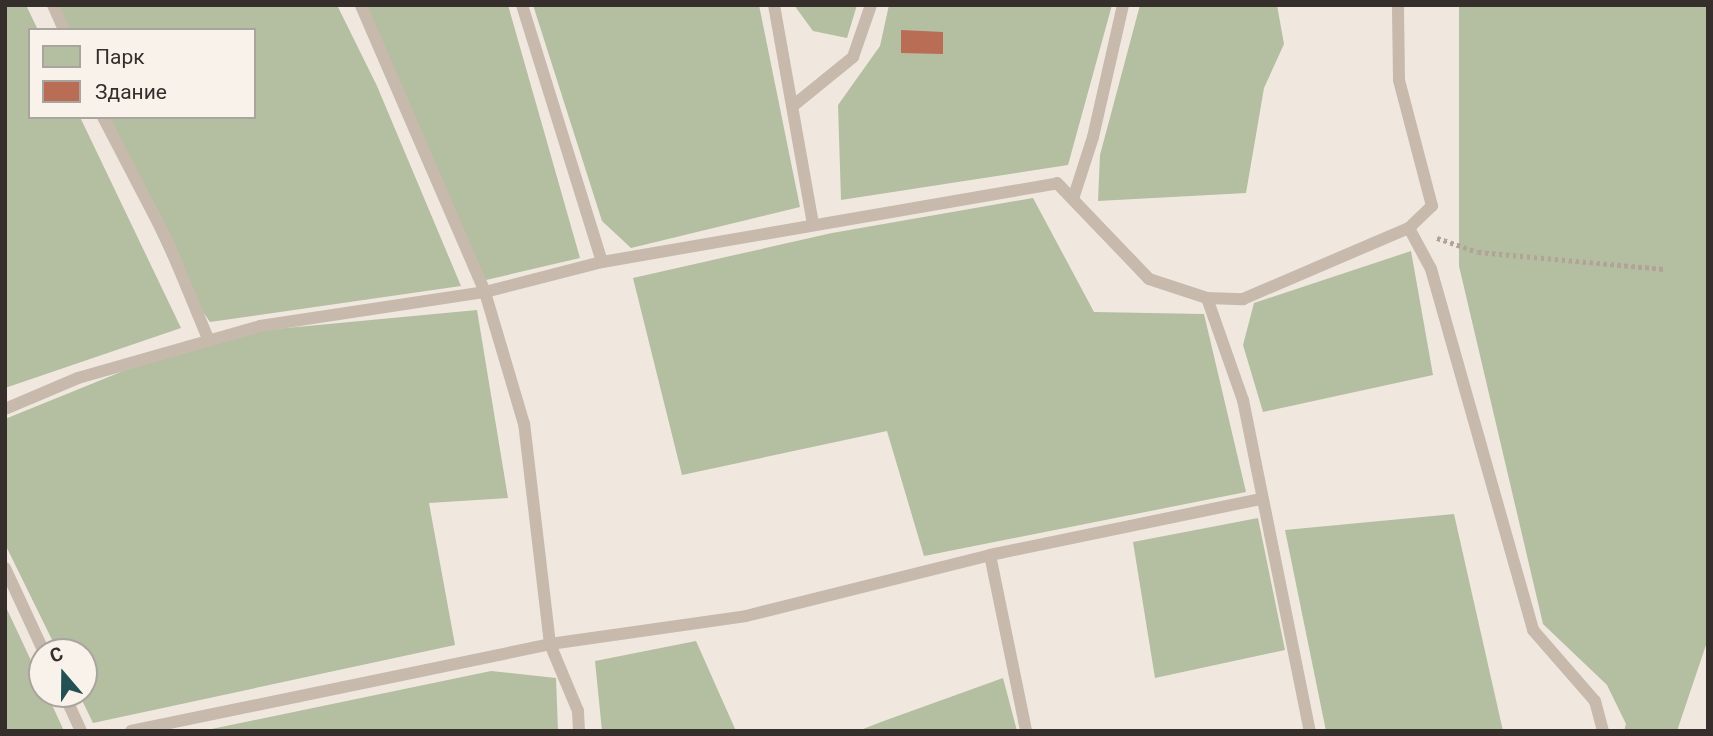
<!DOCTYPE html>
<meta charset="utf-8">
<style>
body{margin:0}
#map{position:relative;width:1713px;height:736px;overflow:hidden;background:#f0e8df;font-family:Roboto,sans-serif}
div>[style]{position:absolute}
.green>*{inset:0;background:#b4bea1}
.building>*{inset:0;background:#b96d55}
.path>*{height:4.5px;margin-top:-2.25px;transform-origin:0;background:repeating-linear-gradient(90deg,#b3a397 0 3.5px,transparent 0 7px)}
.lane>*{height:12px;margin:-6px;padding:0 6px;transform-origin:6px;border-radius:6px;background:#c7b9ac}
span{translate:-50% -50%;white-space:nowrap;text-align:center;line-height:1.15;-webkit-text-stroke:7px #f8f2eb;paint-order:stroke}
.frame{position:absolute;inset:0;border:7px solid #362e2a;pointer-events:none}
.legend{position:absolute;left:28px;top:28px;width:228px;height:91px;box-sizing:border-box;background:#f8f2eb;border:2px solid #aaa49e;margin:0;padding:9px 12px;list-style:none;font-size:21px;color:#362e2a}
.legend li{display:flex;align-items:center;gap:14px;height:35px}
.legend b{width:35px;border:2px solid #aaa49e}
.north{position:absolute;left:28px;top:638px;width:70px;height:70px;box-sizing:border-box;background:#f8f2eb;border:2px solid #aaa49e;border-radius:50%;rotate:340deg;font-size:19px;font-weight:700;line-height:28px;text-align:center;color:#362e2a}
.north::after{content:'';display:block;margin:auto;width:24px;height:32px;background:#245053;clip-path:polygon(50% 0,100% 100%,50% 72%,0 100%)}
</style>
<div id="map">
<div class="green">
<div style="clip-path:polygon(5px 5px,26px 5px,38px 30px,30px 30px,30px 117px,80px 117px,181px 328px,5px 388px)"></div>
<div style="clip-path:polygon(51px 5px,337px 5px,377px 86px,461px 286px,210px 322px,174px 271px,103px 117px,254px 117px,254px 30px,62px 30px)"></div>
<div style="clip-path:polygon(361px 5px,508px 5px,580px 258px,486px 280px)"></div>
<div style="clip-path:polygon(533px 5px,759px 5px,800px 207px,631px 248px,602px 221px)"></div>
<div style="clip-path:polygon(794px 5px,857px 5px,847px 38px,813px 31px)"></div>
<div style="clip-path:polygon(889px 5px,1112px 5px,1068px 165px,841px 200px,838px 105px,880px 46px)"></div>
<div style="clip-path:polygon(1140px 5px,1277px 5px,1284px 44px,1264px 88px,1246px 193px,1098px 201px,1100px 155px)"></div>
<div style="clip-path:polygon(1459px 5px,1708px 5px,1708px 639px,1677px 731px,1624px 731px,1626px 724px,1607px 685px,1543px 624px,1459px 266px)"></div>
<div style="clip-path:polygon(1033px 198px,1094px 312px,1204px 314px,1246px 492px,924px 556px,887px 431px,682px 475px,633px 278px,832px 233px)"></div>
<div style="clip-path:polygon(1411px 251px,1433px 375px,1263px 412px,1243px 345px,1254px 303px)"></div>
<div style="clip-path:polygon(477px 310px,508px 498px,429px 503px,455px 645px,93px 723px,79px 694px,84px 694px,84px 652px,58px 652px,5px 544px,5px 419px,212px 335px)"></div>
<div style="clip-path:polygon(1454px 514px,1503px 731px,1326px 731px,1285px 530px)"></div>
<div style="clip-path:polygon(1258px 518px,1285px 650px,1155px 678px,1133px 542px)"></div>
<div style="clip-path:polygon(5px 605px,42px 684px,42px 694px,47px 694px,64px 731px,5px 731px)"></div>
<div style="clip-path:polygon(696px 641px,736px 731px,602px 731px,595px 661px)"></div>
<div style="clip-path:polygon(491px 671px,556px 678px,558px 731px,202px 731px)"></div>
<div style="clip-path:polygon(1003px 678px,1017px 731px,858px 731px,881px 722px)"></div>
</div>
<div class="building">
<div style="clip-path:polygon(901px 30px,943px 32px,943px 54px,901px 53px)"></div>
</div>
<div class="path">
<div style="left:1437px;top:238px;width:43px;rotate:18.9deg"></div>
<div style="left:1478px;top:252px;width:187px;rotate:5.2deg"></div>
</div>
<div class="lane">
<div style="left:53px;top:5px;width:27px;rotate:66deg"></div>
<div style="left:522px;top:5px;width:269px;rotate:72.7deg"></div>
<div style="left:774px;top:5px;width:221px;rotate:79.9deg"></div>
<div style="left:794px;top:105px;width:76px;rotate:-39.1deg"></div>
<div style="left:853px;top:57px;width:55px;rotate:-70.9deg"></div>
<div style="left:103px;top:117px;width:141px;rotate:62.5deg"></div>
<div style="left:168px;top:242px;width:107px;rotate:67.5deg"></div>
<div style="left:1073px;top:199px;width:65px;rotate:-72.1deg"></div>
<div style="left:1093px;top:137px;width:135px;rotate:-77.2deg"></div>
<div style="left:1409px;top:228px;width:47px;rotate:61.8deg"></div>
<div style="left:1431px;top:269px;width:375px;rotate:74.2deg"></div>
<div style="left:1533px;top:630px;width:94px;rotate:48.9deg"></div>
<div style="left:1595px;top:701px;width:31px;rotate:75deg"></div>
<div style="left:1207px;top:298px;width:108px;rotate:70.6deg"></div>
<div style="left:1243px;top:400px;width:338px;rotate:78.6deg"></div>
<div style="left:5px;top:409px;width:79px;rotate:-23deg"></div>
<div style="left:78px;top:378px;width:189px;rotate:-15.9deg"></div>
<div style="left:260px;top:326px;width:228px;rotate:-8.6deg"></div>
<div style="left:485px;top:292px;width:313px;rotate:-113.4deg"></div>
<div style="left:990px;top:555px;width:180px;rotate:78.4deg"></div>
<div style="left:5px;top:568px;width:93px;rotate:65.1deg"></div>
<div style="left:64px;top:694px;width:41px;rotate:65.3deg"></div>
<div style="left:131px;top:731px;width:428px;rotate:-11.7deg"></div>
<div style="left:550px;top:644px;width:198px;rotate:-8.1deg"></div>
<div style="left:746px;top:616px;width:252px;rotate:-14deg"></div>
<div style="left:990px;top:555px;width:277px;rotate:-11.7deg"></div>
<div style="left:579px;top:731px;width:20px;rotate:-93deg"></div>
<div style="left:578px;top:711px;width:73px;rotate:-112.7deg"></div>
<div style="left:550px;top:644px;width:222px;rotate:-96.7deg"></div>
<div style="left:524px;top:424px;width:138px;rotate:-106.5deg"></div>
<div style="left:485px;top:292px;width:121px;rotate:-14.4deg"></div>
<div style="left:602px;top:262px;width:462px;rotate:-9.8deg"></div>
<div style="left:1057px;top:183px;width:133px;rotate:46.2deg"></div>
<div style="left:1149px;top:279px;width:61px;rotate:18.1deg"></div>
<div style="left:1207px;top:298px;width:36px;rotate:2deg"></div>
<div style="left:1243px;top:299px;width:181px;rotate:-23.2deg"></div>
<div style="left:1409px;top:228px;width:32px;rotate:-44deg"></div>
<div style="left:1432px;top:206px;width:130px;rotate:-104.7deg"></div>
<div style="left:1399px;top:80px;width:75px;rotate:-90.8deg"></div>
</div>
<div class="frame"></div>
<ul class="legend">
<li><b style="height:19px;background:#b4bea1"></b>Парк</li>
<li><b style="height:19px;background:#b96d55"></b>Здание</li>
</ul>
<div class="north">С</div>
</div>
